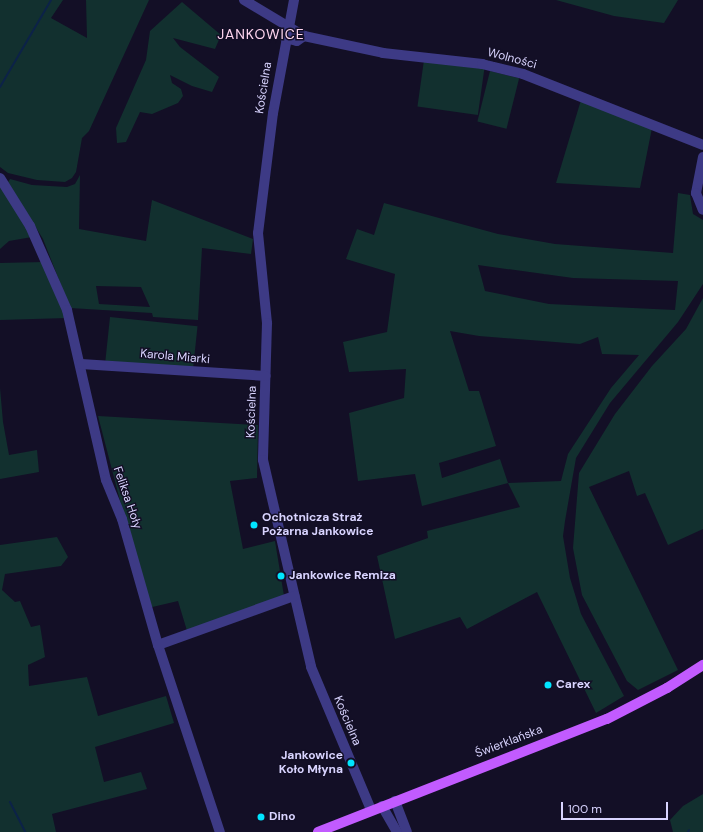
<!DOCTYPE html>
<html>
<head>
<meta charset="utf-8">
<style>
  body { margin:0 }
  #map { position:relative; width:703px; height:832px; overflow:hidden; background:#130f26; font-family:"DM Sans",sans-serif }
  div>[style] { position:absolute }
  .green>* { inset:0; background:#12302f; transform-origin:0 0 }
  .stream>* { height:2px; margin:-1px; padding:0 1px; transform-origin:1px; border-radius:1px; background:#0c2248 }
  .minor>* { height:10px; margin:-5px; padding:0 5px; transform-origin:5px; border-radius:5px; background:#3d3a85 }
  .major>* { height:10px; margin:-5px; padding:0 5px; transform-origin:5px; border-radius:5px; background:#c25bff }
  .dots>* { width:11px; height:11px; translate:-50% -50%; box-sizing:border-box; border:2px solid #130f26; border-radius:50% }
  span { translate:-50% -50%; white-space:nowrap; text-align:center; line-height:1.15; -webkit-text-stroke:3px #130f26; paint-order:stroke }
  .street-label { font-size:12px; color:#d9d4ff }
  .poi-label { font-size:12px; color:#d9d4ff; font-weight:700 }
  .left { translate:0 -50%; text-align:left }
  .right { translate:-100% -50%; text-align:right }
  .quarter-label { font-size:14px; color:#ffd6f0; letter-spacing:1px }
  .scale { position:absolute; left:561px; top:802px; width:107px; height:18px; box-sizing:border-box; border:2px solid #d9d4ff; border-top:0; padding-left:5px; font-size:12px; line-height:14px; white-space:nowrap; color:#d9d4ff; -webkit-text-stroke:3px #130f26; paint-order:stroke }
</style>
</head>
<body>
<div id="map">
  <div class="green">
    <i style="clip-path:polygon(0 0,63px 0,51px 18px,87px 38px,86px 0,149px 0,89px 131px,82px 138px,76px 172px,72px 178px,65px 182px,37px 180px,8px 173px,0 167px)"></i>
    <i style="clip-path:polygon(556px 0,678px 0,664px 23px,614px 16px)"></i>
    <i style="clip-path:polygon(182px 2px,221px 35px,215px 49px,173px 38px,180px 47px,219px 77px,212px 92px,192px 86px,170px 75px,172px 83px,181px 89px,183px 96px,178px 103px,152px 114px,140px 112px,126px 142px,117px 143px,116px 128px,146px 60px,150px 31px)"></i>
    <i style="left:424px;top:60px;width:61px;height:47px;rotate:8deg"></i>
    <i style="left:490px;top:71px;width:30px;height:52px;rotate:14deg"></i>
    <i style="clip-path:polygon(581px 100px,652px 128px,640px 188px,556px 183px)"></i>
    <i style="clip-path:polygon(evenodd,80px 175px,79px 229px,146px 241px,152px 200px,253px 239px,251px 254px,202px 248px,198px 320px,153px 317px,152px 313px,70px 308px,43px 239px,8px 182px,10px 179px,32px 185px,67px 187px,75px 184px,80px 175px,96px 286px,141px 287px,150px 307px,99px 304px,96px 286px)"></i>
    <i style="clip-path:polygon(0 180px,32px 237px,9px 241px,0 249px)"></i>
    <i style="clip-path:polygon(evenodd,678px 193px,690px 195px,693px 214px,703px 220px,703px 284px,678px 322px,610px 403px,576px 458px,565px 521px,563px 536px,570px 578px,581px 614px,624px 696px,596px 713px,537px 592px,467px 629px,460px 617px,395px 639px,377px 556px,428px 538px,427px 531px,520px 507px,508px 483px,422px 506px,415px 474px,358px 481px,349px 413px,404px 398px,406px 369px,349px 372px,343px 342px,387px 332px,395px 274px,346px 259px,357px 229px,374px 235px,384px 203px,498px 234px,555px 244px,673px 253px,678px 193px,478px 265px,573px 278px,678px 281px,675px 310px,549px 304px,485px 291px,478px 265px,678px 193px,450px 331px,479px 336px,580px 344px,598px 337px,602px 354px,639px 355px,611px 388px,568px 454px,561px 481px,508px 483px,500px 459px,442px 478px,439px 463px,496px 446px,479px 391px,469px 391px,450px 331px)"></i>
    <i style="clip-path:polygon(44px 262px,67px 318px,0 320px,0 263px)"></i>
    <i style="clip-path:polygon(703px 298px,703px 529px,668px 545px,645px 493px,637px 496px,629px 471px,589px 487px,678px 670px,638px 690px,627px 681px,582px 595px,573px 548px,579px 473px,615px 414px,652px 366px,686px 329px)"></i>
    <i style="left:110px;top:317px;width:88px;height:44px;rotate:6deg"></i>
    <i style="clip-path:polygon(0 388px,3px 422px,9px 455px,37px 450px,39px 472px,0 479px)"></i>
    <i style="clip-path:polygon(98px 416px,258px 425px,257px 478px,230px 481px,243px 549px,275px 541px,284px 596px,188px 634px,178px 601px,148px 608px)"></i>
    <i style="clip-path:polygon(57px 537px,68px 557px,61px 566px,5px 574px,2px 590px,15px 602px,20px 601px,31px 627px,40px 625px,45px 657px,28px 665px,29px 686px,87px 677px,98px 716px,166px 696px,174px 723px,95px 747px,104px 782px,141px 772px,147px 789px,52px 814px,56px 832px,0 832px,0 545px)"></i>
    <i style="clip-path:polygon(703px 794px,703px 832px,673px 832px,670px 820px,683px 806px)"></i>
  </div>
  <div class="stream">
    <i style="left:0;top:87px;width:101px;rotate:-59.6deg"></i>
    <i style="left:10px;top:802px;width:34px;rotate:63deg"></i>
    <i style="left:688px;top:832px;width:2px;rotate:-63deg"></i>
  </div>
  <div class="minor">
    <i style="left:244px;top:0;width:70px;rotate:31deg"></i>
    <i style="left:304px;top:36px;width:81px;rotate:12.1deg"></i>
    <i style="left:383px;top:53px;width:100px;rotate:6.3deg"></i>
    <i style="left:482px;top:64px;width:42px;rotate:13.7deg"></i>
    <i style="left:523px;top:74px;width:193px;rotate:21.5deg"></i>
    <i style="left:294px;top:0;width:115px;rotate:100.5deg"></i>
    <i style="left:273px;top:113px;width:121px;rotate:97.1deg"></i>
    <i style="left:258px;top:233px;width:90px;rotate:84.3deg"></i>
    <i style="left:267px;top:323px;width:137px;rotate:91.7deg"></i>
    <i style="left:263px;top:460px;width:212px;rotate:76.9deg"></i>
    <i style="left:311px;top:667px;width:155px;rotate:67.2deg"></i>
    <i style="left:285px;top:38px;width:12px;rotate:14deg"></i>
    <i style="left:297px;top:41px;width:9px;rotate:-36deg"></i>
    <i style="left:703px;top:157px;width:37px;rotate:101deg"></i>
    <i style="left:696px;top:193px;width:18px;rotate:68deg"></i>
    <i style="left:0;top:178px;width:57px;rotate:58deg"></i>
    <i style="left:30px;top:226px;width:92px;rotate:66.2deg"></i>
    <i style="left:67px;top:310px;width:174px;rotate:77.1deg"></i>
    <i style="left:106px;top:480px;width:42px;rotate:67.7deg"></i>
    <i style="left:122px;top:519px;width:131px;rotate:74.1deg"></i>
    <i style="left:158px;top:645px;width:197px;rotate:71.7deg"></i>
    <i style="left:81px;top:364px;width:185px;rotate:3.7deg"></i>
    <i style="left:158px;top:645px;width:145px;rotate:-19.8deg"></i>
    <i style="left:395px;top:801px;width:33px;rotate:69deg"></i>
    <i style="left:382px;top:806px;width:30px;rotate:60deg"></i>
  </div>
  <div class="major">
    <i style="left:318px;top:832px;width:310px;rotate:-21.4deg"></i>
    <i style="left:607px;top:719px;width:68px;rotate:-27.3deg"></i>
    <i style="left:667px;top:688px;width:43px;rotate:-32.6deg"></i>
  </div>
  <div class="dots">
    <i style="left:254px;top:525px;background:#00e5ff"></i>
    <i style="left:281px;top:576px;background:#00e5ff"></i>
    <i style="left:548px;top:685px;background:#00e5ff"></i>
    <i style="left:351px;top:763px;background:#00e5ff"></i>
    <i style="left:261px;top:817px;background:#00e5ff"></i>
  </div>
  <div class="street-label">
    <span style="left:512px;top:59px;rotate:15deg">Wolności</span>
    <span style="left:264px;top:88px;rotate:-81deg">Kościelna</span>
    <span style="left:175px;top:357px;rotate:5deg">Karola Miarki</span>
    <span style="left:252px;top:412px;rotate:-88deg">Kościelna</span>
    <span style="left:127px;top:498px;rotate:71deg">Feliksa Hoły</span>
    <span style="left:347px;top:721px;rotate:67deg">Kościelna</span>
    <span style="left:509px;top:742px;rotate:-21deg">Świerklańska</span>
  </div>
  <div class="poi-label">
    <span class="left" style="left:262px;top:525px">Ochotnicza Straż<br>Pożarna Jankowice</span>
    <span class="left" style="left:289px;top:576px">Jankowice Remiza</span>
    <span class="left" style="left:556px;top:685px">Carex</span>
    <span class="right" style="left:343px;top:763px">Jankowice<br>Koło Młyna</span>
    <span class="left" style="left:269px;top:817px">Dino</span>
  </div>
  <div class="quarter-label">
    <span style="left:261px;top:34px">JANKOWICE</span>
  </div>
  <div class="scale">100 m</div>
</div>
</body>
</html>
